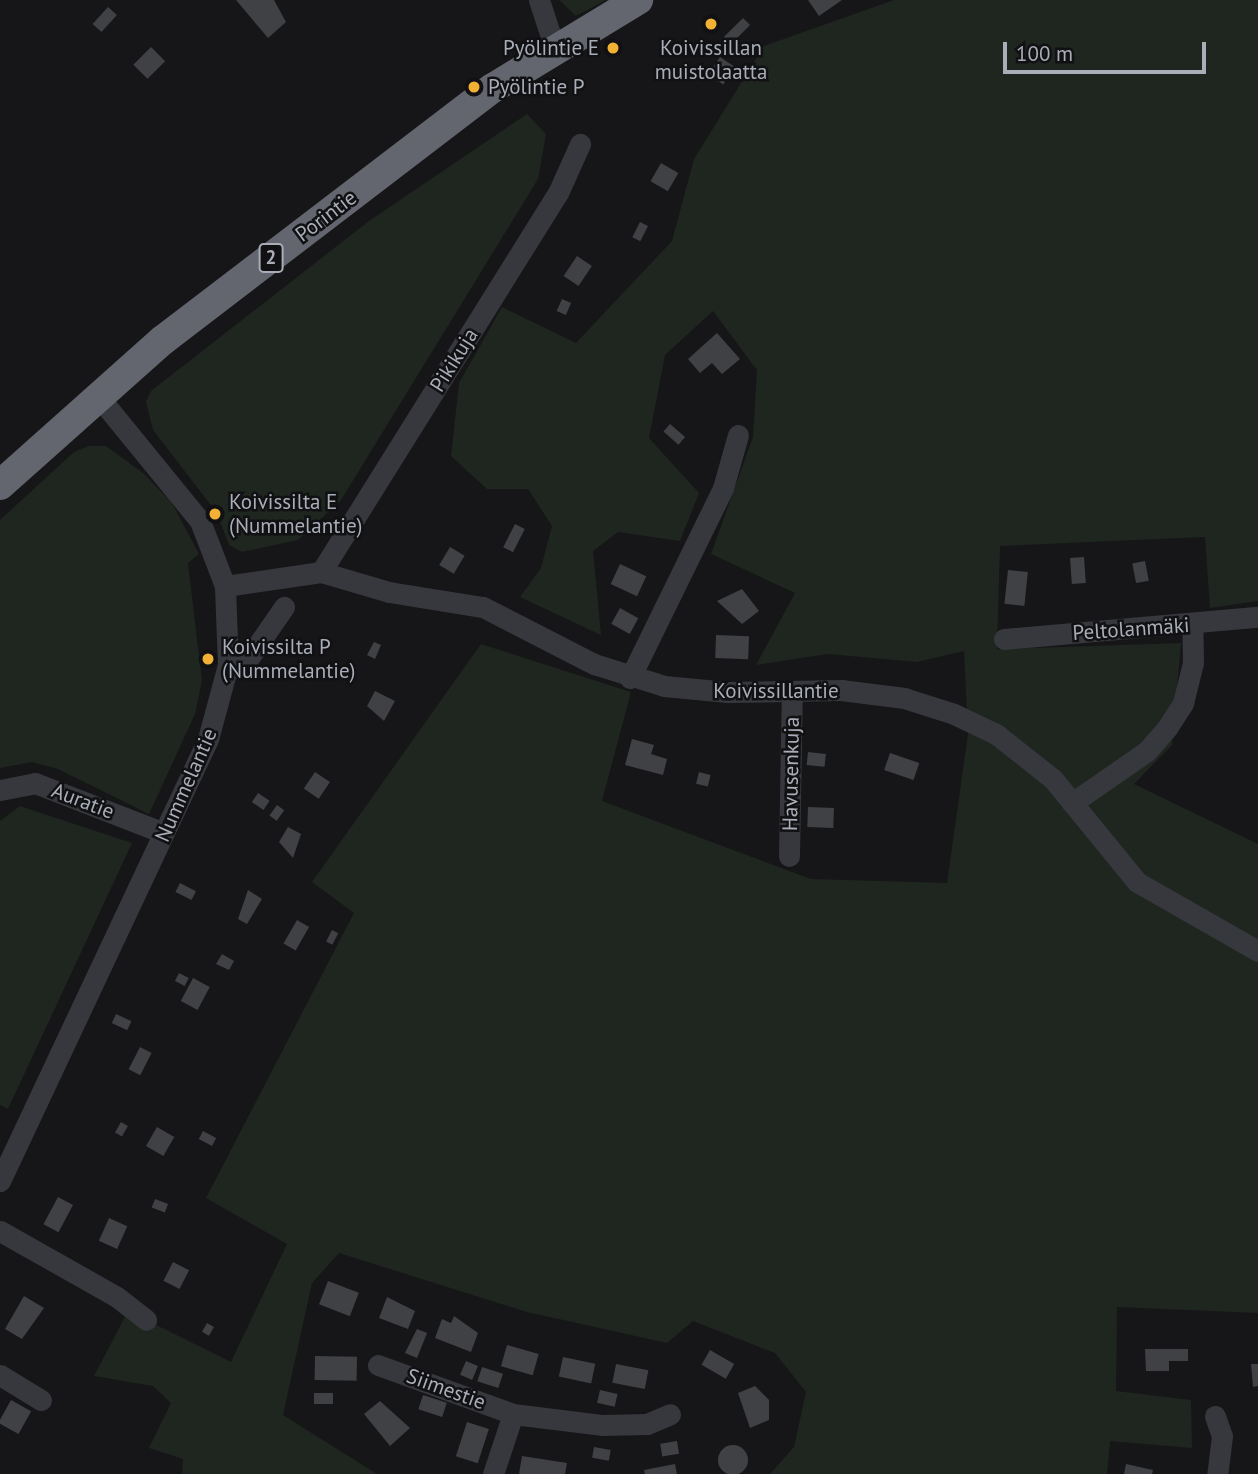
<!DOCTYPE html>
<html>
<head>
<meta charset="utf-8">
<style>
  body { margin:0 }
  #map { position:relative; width:1258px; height:1474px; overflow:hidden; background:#161618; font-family:"PT Sans",sans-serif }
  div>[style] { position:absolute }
  .green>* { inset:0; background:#1e261f }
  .building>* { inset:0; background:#404145; transform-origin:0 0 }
  .round { border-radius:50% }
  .minor>* { height:21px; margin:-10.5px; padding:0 10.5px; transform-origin:10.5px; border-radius:10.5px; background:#37383d }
  .highway>* { height:30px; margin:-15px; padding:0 15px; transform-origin:15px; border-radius:15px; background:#63666e }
  .dots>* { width:19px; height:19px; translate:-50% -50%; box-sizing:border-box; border:4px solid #111113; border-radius:50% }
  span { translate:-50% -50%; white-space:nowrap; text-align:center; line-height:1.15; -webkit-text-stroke:5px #111113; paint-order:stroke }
  .shield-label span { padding:2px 5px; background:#111113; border:2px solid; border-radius:5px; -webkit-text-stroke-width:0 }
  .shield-label { font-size:19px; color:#a8adb8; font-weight:700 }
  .poi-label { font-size:21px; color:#a8adb8 }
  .right { translate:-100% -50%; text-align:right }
  .left { translate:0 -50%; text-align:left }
  .street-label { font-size:21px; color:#a8adb8 }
  .scale { position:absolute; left:1003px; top:42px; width:203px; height:32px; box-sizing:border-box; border:4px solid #a8adb8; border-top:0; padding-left:9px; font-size:21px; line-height:24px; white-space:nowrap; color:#a8adb8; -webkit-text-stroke:5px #111113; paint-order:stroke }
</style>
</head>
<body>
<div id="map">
  <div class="green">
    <i style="clip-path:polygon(559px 0,606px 0,576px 16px)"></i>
    <i style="clip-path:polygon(894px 0,1258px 0,1258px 601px,1210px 608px,1205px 537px,1000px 546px,997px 649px,1181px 643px,1172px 745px,1134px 784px,1258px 844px,1258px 1313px,1117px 1307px,1116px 1391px,1191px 1400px,1192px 1448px,1110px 1441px,1107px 1474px,770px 1474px,794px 1447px,806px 1392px,775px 1353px,693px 1321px,667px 1343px,527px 1312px,339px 1253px,312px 1283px,283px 1415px,377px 1474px,182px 1474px,183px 1459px,149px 1448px,171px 1403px,153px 1386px,94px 1376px,128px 1311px,231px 1362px,287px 1244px,206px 1198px,354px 913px,312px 882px,481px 644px,631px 692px,602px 801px,811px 879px,947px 883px,968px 734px,964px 651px,917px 662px,828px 654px,756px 665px,795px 593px,711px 554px,753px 437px,757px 370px,713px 311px,665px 355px,649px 438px,699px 493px,680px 541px,618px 532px,593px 551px,601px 635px,520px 597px,541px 568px,552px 526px,528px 489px,487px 489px,451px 456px,459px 383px,502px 307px,576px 343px,672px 241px,694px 159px,764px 46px)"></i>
    <i style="clip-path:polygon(527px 114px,546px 134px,538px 179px,341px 500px,298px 540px,242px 552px,229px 545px,217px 513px,153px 430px,146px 402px,151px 391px,369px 221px)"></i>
    <i style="clip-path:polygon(89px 446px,106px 446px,143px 473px,172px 503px,199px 554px,188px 563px,202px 681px,195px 714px,149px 814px,58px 769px,32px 762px,0 768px,0 520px,74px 452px)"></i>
    <i style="clip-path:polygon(20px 806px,132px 843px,8px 1109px,0 1105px,0 821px)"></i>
  </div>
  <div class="building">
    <i style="clip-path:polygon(236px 0,274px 0,286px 22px,268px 38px)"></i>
    <i style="clip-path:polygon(808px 0,842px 0,819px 16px)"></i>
    <i style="left:108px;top:7px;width:12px;height:23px;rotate:42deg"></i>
    <i style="left:743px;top:18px;width:10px;height:27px;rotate:45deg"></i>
    <i style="left:151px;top:47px;width:20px;height:25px;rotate:45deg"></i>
    <i style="left:720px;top:57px;width:18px;height:21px;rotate:34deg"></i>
    <i style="left:661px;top:163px;width:20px;height:21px;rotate:30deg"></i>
    <i style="left:640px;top:222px;width:9px;height:17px;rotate:27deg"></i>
    <i style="left:577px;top:256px;width:18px;height:24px;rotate:34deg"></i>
    <i style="left:562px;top:299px;width:10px;height:13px;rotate:24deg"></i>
    <i style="clip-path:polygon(717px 333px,740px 359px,722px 374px,712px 363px,700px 373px,688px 359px)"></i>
    <i style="left:670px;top:424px;width:20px;height:10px;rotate:41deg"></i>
    <i style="left:515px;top:524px;width:11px;height:26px;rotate:27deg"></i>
    <i style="left:450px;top:547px;width:17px;height:21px;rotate:31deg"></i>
    <i style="left:1084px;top:557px;width:26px;height:14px;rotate:86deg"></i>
    <i style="left:1145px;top:561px;width:20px;height:13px;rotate:79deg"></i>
    <i style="left:620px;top:564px;width:29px;height:22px;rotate:25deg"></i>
    <i style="left:1008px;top:570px;width:20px;height:34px;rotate:6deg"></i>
    <i style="clip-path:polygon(742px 589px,759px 611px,742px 624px,717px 601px)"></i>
    <i style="left:620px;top:608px;width:21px;height:18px;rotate:29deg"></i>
    <i style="left:716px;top:635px;width:33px;height:23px;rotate:2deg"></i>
    <i style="clip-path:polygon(374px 642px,381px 645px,375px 659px,367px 655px)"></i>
    <i style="clip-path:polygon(375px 691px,395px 701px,384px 721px,367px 706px)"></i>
    <i style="clip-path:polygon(632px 739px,654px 745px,651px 754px,667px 759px,663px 775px,625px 765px)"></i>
    <i style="left:808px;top:752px;width:18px;height:13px;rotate:6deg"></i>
    <i style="left:890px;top:753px;width:31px;height:18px;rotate:19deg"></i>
    <i style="left:315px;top:772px;width:18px;height:20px;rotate:34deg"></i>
    <i style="left:699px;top:772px;width:12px;height:12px;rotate:14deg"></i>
    <i style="left:258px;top:793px;width:14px;height:11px;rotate:34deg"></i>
    <i style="left:277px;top:805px;width:9px;height:13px;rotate:36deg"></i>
    <i style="left:808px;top:807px;width:26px;height:20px;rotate:2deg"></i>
    <i style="clip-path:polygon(288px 827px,301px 834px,293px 858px,279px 842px)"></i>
    <i style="left:180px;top:883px;width:18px;height:10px;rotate:27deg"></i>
    <i style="clip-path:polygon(248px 890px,262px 899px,247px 924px,238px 919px)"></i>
    <i style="left:297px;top:920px;width:14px;height:27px;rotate:30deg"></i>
    <i style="left:332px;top:930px;width:7px;height:13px;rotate:27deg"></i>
    <i style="clip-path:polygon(222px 954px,234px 961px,229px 970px,216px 964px)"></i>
    <i style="left:179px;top:973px;width:11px;height:9px;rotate:27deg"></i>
    <i style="left:193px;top:978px;width:19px;height:26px;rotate:28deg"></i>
    <i style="left:116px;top:1014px;width:17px;height:10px;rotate:25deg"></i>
    <i style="left:140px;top:1047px;width:13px;height:25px;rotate:27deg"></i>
    <i style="left:121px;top:1122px;width:8px;height:12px;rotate:30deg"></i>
    <i style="left:157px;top:1127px;width:20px;height:22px;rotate:30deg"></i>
    <i style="left:203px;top:1131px;width:15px;height:9px;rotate:28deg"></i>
    <i style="left:58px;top:1197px;width:17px;height:31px;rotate:28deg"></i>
    <i style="left:155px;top:1199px;width:14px;height:9px;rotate:21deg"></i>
    <i style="left:109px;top:1218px;width:20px;height:25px;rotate:24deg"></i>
    <i style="left:173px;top:1262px;width:18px;height:21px;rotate:27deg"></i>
    <i style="left:328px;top:1281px;width:33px;height:25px;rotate:21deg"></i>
    <i style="clip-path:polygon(24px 1296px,44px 1308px,22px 1339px,5px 1329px)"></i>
    <i style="clip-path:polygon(387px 1297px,415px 1311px,408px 1329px,379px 1318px)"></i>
    <i style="clip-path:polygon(454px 1316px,478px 1333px,471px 1352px,435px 1338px,442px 1319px,451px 1323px)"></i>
    <i style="left:207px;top:1323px;width:8px;height:10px;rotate:30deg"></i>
    <i style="clip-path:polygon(417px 1329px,427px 1333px,417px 1358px,405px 1353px)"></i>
    <i style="left:507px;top:1345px;width:33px;height:22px;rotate:16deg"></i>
    <i style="clip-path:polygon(1145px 1349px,1188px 1349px,1188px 1361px,1169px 1361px,1169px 1371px,1146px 1371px)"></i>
    <i style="left:710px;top:1350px;width:28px;height:17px;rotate:30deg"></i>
    <i style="left:315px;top:1356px;width:42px;height:24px;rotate:1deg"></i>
    <i style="left:563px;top:1357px;width:33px;height:20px;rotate:12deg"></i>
    <i style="left:466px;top:1361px;width:13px;height:15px;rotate:23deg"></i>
    <i style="left:616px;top:1364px;width:33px;height:19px;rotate:11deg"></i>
    <i style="clip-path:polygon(1251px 1364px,1258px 1364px,1258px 1386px,1253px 1387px)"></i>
    <i style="left:482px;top:1367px;width:22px;height:15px;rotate:18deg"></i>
    <i style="clip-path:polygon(755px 1386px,769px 1400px,769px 1420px,750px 1428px,738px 1393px)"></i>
    <i style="left:600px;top:1390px;width:18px;height:13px;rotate:13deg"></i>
    <i style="left:314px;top:1393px;width:19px;height:11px"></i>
    <i style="left:423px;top:1395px;width:25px;height:15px;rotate:18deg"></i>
    <i style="left:11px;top:1400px;width:23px;height:26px;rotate:29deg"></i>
    <i style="clip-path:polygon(380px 1401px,410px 1428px,390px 1446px,364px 1414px)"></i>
    <i style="left:467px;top:1422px;width:23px;height:36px;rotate:18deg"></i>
    <i style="left:677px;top:1441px;width:13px;height:17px;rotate:81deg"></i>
    <i class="round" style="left:718px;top:1445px;width:30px;height:30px"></i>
    <i style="left:594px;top:1447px;width:17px;height:11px;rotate:10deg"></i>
    <i style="clip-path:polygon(522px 1456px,567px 1463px,565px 1474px,519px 1474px)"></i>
    <i style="clip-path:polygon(675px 1464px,677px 1474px,645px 1474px,644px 1470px)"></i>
    <i style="clip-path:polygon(1126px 1464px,1153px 1470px,1152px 1474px,1124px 1474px)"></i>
  </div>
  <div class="minor">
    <i style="left:539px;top:0;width:52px;rotate:71.9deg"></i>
    <i style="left:321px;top:572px;width:447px;rotate:-58deg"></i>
    <i style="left:558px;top:193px;width:54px;rotate:-65.8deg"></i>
    <i style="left:225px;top:586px;width:97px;rotate:-8.3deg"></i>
    <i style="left:321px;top:572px;width:71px;rotate:16.4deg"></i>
    <i style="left:389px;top:592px;width:95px;rotate:9.1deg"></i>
    <i style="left:483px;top:607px;width:125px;rotate:27.2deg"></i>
    <i style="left:594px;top:664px;width:73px;rotate:17.4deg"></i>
    <i style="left:664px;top:686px;width:64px;rotate:5.4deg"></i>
    <i style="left:728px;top:692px;width:113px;rotate:-1deg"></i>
    <i style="left:841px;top:690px;width:64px;rotate:7.2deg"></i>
    <i style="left:904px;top:698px;width:52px;rotate:17.7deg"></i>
    <i style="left:954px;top:714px;width:47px;rotate:25.5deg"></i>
    <i style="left:996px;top:734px;width:73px;rotate:38.3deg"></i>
    <i style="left:1053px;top:779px;width:133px;rotate:50.8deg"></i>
    <i style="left:1137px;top:882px;width:139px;rotate:29.7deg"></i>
    <i style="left:1004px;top:639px;width:255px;rotate:-5deg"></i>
    <i style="left:228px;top:665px;width:18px;rotate:-9deg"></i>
    <i style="left:246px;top:662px;width:67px;rotate:-55.4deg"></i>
    <i style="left:630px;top:678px;width:212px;rotate:-63.9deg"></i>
    <i style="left:723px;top:488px;width:55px;rotate:-74.2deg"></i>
    <i style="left:0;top:790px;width:36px;rotate:-11deg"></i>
    <i style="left:35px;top:783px;width:138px;rotate:21.2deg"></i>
    <i style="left:1072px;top:803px;width:91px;rotate:-34.7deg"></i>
    <i style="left:1147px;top:751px;width:30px;rotate:-49deg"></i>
    <i style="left:1167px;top:728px;width:30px;rotate:-57deg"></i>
    <i style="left:1183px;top:703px;width:41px;rotate:-76deg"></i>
    <i style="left:1193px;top:663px;width:39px;rotate:-91deg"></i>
    <i style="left:789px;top:856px;width:165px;rotate:-89deg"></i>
    <i style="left:0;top:1181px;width:488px;rotate:-64.8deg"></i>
    <i style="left:208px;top:739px;width:77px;rotate:-74.9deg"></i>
    <i style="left:228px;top:665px;width:79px;rotate:-92.2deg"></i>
    <i style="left:225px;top:586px;width:70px;rotate:-111deg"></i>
    <i style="left:200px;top:521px;width:160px;rotate:-129.2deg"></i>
    <i style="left:0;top:1231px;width:134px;rotate:29.4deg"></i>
    <i style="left:117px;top:1297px;width:37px;rotate:38deg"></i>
    <i style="left:378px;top:1365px;width:144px;rotate:19.9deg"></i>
    <i style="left:513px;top:1414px;width:91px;rotate:7deg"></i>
    <i style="left:603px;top:1425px;width:44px;rotate:-1.3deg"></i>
    <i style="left:647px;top:1424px;width:25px;rotate:-23deg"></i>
    <i style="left:0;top:1375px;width:48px;rotate:31.4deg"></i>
    <i style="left:1215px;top:1416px;width:21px;rotate:71deg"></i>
    <i style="left:1222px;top:1436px;width:38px;rotate:97deg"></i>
    <i style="left:493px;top:1474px;width:63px;rotate:-71.6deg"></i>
  </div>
  <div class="highway">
    <i style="left:0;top:485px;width:218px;rotate:-41.7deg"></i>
    <i style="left:163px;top:340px;width:415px;rotate:-37.4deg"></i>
    <i style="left:493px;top:88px;width:170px;rotate:-31.3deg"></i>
  </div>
  <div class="dots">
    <i style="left:711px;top:24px;background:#f2b134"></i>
    <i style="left:613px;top:48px;background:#f2b134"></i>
    <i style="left:474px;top:87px;background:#f2b134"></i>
    <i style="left:215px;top:514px;background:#f2b134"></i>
    <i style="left:208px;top:659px;background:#f2b134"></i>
  </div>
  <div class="shield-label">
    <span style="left:271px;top:258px">2</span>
  </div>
  <div class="poi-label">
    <span class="right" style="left:599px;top:48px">Pyölintie E</span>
    <span style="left:711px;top:60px">Koivissillan<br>muistolaatta</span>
    <span class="left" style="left:488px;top:87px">Pyölintie P</span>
    <span class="left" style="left:229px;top:514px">Koivissilta E<br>(Nummelantie)</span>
    <span class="left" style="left:222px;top:659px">Koivissilta P<br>(Nummelantie)</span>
  </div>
  <div class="street-label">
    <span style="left:326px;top:216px;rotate:-37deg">Porintie</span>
    <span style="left:454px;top:360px;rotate:-58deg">Pikikuja</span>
    <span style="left:1131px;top:629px;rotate:-4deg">Peltolanmäki</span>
    <span style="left:776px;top:691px">Koivissillantie</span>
    <span style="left:791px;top:774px;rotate:-89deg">Havusenkuja</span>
    <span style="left:186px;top:785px;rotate:-66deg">Nummelantie</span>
    <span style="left:83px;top:801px;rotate:21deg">Auratie</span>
    <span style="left:446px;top:1389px;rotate:20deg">Siimestie</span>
  </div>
  <div class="scale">100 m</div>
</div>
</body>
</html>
